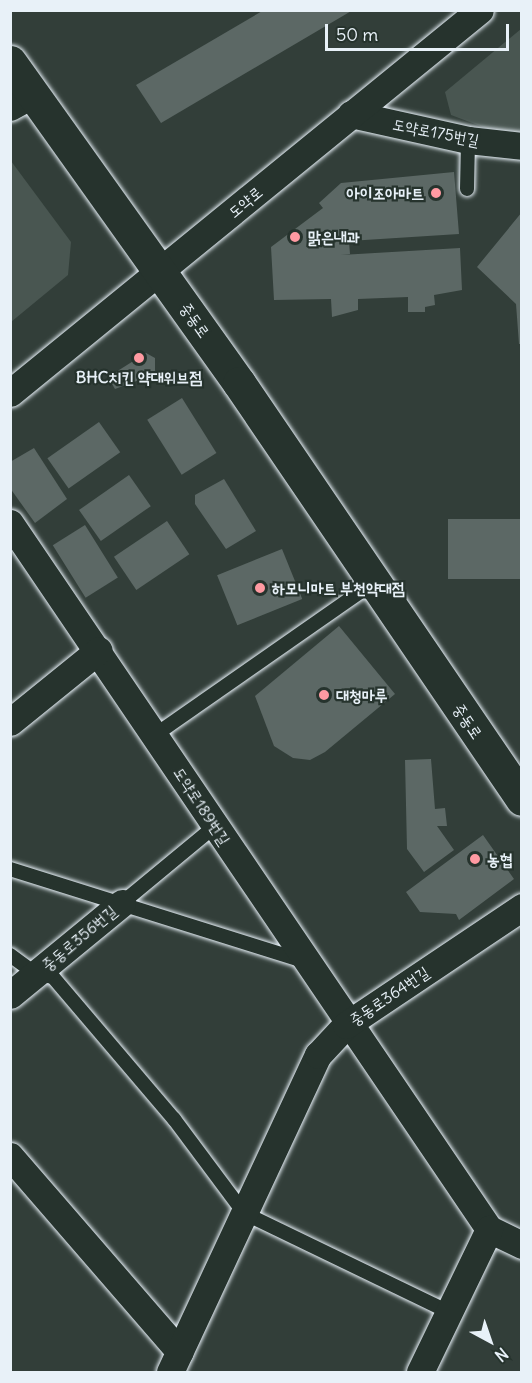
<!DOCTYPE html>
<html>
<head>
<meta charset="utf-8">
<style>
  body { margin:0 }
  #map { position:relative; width:532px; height:1383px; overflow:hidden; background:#323e39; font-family:Delius,"Poor Story",sans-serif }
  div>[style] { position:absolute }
  .green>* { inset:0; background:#495651 }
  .building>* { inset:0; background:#5c6865; transform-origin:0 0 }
  .roads { filter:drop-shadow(0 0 2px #e8f1f8) drop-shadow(0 0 2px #e8f1f8) }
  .lane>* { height:14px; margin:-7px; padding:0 7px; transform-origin:7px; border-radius:7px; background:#26332d }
  .street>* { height:27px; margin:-13.5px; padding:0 13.5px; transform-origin:13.5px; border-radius:13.5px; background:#26332d }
  .secondary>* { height:33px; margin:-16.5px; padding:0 16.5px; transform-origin:16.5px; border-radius:16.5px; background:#26332d }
  .dots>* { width:16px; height:16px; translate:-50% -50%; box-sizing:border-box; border:3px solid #26332d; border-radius:50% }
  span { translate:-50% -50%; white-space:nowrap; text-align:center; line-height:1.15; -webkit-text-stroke:4.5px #26332d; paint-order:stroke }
  .street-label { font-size:16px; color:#e8f1f8 }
  .poi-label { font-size:16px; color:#e8f1f8; font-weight:700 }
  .right { translate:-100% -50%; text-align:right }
  .left { translate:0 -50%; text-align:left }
  .frame { position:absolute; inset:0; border:12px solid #e8f1f8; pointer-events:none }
  .north { position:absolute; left:460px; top:1311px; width:60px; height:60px; -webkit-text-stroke:4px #26332d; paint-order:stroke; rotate:140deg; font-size:16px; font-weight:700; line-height:24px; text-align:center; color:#e8f1f8 }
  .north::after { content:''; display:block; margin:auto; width:21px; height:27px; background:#e8f1f8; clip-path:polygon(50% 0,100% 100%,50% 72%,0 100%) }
  .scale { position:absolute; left:325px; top:24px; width:184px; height:27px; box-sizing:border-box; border:3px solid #e8f1f8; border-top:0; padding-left:8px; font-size:18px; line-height:21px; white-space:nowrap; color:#e8f1f8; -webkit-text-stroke:4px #26332d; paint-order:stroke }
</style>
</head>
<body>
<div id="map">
  <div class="green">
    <i style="clip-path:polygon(521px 29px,521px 141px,451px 115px,445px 92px)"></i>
    <i style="clip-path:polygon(11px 161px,71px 242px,68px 275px,11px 322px)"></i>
  </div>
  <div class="building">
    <i style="clip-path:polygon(264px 10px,353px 10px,161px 123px,136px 85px)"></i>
    <i style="clip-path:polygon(454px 172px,459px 234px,349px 241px,350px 254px,341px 255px,460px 248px,462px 290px,434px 295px,435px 305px,425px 307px,425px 312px,408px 312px,408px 297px,358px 299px,358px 310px,332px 317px,331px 299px,274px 300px,271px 247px,323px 208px,319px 203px,341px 183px)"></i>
    <i style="clip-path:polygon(522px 212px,522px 344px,519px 344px,516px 304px,477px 267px)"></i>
    <i style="clip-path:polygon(146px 353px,155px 358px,155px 374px,115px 389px,108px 377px)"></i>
    <i style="left:182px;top:398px;width:65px;height:41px;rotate:58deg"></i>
    <i style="left:99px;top:422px;width:37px;height:63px;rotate:55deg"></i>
    <i style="clip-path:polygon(34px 448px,67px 499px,35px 523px,10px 488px,10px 462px)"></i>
    <i style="left:129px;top:475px;width:38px;height:61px;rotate:55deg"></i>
    <i style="clip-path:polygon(224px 479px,256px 531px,226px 549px,195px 504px,195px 495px)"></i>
    <i style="left:522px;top:519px;width:60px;height:74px;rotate:90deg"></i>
    <i style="left:167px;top:521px;width:40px;height:64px;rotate:56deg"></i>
    <i style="left:85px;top:525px;width:62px;height:38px;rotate:58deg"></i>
    <i style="left:282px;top:549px;width:54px;height:70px;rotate:68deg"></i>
    <i style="clip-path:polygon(339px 626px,395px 694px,325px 752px,310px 760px,293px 758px,274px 746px,255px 696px)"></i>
    <i style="clip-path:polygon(431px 759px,435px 809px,445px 808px,447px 826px,437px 826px,454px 850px,424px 872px,407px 849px,405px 760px)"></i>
    <i style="clip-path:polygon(483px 835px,514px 879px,459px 920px,456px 914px,420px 912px,406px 892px)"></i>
  </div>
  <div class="roads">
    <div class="lane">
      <i style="left:467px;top:189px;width:49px;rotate:-88.8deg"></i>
      <i style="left:155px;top:735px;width:267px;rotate:-34.9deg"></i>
      <i style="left:10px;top:869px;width:307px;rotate:17.4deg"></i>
      <i style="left:122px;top:903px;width:121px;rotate:-39.6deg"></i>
      <i style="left:10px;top:955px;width:32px;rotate:36deg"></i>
      <i style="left:36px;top:974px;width:17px;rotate:10deg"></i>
      <i style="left:53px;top:977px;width:187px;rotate:49.6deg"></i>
      <i style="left:174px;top:1119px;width:117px;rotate:53.3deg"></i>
      <i style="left:244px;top:1213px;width:228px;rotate:25.8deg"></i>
    </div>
    <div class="street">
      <i style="left:10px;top:107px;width:26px;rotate:-29deg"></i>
      <i style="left:351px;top:114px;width:120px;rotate:12.5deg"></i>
      <i style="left:468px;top:140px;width:54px;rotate:6.3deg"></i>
      <i style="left:10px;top:393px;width:606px;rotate:-39.18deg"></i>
      <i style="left:10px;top:523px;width:853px;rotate:55.84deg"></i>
      <i style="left:489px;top:1229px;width:37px;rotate:26deg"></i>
      <i style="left:10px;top:722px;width:114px;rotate:-39deg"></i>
      <i style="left:10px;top:995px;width:145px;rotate:-39.4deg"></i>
      <i style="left:10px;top:1156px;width:259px;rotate:49.1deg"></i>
      <i style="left:170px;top:1372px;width:350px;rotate:-65deg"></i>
      <i style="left:318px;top:1055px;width:41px;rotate:-47deg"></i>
      <i style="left:346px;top:1025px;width:212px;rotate:-33.8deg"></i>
      <i style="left:420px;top:1372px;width:159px;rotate:-64.2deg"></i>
    </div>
    <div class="secondary">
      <i style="left:10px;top:62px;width:394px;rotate:54.5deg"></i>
      <i style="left:239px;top:383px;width:503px;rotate:55.77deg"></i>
    </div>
  </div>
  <div class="dots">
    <i style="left:436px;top:193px;background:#ff9aa2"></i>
    <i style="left:295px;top:237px;background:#ff9aa2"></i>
    <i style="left:139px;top:358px;background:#ff9aa2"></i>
    <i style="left:260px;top:588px;background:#ff9aa2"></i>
    <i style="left:324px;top:695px;background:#ff9aa2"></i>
    <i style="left:475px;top:859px;background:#ff9aa2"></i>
  </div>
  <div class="street-label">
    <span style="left:436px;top:132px;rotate:11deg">도약로175번길</span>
    <span style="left:245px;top:202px;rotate:-40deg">도약로</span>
    <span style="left:195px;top:320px;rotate:55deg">중동로</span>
    <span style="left:468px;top:721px;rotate:56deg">중동로</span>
    <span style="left:202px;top:806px;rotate:57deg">도약로189번길</span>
    <span style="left:79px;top:938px;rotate:-40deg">중동로356번길</span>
    <span style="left:389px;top:996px;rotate:-34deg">중동로364번길</span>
  </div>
  <div class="poi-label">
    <span class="right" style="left:424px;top:193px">아이조아마트</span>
    <span class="left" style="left:308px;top:237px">맑은내과</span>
    <span style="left:139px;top:377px">BHC치킨 약대위브점</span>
    <span class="left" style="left:272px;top:588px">하모니마트 부천약대점</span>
    <span class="left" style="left:336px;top:695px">대청마루</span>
    <span class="left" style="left:487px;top:859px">농협</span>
  </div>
  <div class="frame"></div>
  <div class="north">N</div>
  <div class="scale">50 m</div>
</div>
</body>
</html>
